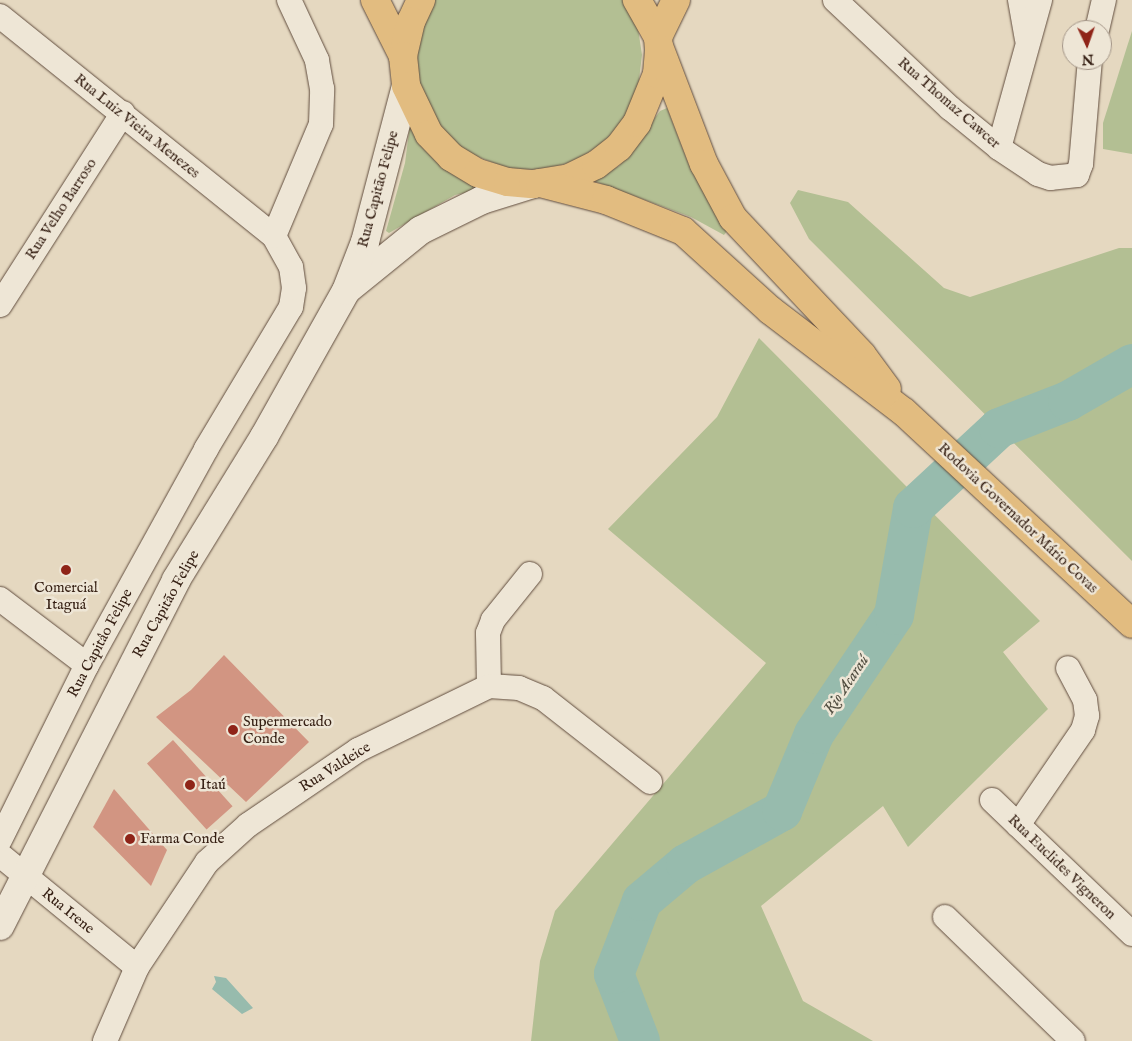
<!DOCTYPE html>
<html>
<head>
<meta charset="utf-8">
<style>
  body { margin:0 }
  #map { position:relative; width:1132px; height:1041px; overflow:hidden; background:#e5d8c0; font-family:"IM FELL English",serif }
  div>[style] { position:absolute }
  .green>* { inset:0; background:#b3bf93 }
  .water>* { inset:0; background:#97bbad }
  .river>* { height:40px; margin:-20px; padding:0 20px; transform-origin:20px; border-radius:20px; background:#97bbad }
  .building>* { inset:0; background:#d29582; transform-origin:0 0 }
  .roads { filter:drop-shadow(0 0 1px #614d3e) drop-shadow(0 0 1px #614d3e) }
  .minor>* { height:24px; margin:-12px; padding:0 12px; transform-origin:12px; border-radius:12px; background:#eee6d6 }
  .secondary>* { height:28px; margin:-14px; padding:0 14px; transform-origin:14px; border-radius:14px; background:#eee6d6 }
  .trunk>* { height:28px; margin:-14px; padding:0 14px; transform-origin:14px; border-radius:14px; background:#e2bc80 }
  .dots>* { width:14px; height:14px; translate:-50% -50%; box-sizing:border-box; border:2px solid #eee6d6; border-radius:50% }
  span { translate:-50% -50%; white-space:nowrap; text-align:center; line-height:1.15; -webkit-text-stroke:5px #eee6d6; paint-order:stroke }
  .street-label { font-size:15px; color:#351f13 }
  .poi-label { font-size:15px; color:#351f13 }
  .left { translate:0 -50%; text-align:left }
  .water-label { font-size:16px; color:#524e41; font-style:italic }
  .north { position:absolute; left:1062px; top:20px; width:50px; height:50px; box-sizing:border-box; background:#eee6d6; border:1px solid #a49688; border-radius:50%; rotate:177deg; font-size:14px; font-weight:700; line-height:20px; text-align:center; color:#351f13 }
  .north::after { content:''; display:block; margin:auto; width:18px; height:22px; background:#8f2418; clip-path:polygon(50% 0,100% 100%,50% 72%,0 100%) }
</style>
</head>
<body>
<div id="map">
  <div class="green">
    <i style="clip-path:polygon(432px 0,625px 0,637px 22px,642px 55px,638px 88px,625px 118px,603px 143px,575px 161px,543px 170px,509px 169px,461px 150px,442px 132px,418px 86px,415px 61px,425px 10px)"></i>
    <i style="clip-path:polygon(1132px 31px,1132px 154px,1103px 149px,1103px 123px)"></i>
    <i style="clip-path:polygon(667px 108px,689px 165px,727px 231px,724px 235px,691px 217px,591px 180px,619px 166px,660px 111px)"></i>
    <i style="clip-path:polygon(410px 124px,482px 189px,455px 195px,389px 233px,386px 231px,405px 163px)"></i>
    <i style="clip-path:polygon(798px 190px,848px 202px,944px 288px,970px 297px,1119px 248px,1132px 248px,1132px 561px,809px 239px,790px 203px)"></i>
    <i style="clip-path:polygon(759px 338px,1040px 621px,1003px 652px,1048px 709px,908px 847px,883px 806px,761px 906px,803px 1001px,873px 1041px,531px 1041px,540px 961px,555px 911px,766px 663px,608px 529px,717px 417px)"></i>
  </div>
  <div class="water">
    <i style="clip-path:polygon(214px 976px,226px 978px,253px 1008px,242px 1014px,212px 989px,216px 982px)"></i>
  </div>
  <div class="river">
    <i style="left:640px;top:1041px;width:72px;rotate:-111.2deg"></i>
    <i style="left:614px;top:974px;width:78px;rotate:-69deg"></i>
    <i style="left:642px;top:901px;width:57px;rotate:-40.1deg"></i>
    <i style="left:686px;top:864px;width:110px;rotate:-28.9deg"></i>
    <i style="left:782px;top:811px;width:83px;rotate:-67.4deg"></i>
    <i style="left:814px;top:734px;width:143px;rotate:-56.1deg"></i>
    <i style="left:894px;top:615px;width:109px;rotate:-79.9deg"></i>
    <i style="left:913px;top:508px;width:117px;rotate:-42.9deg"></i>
    <i style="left:999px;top:428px;width:74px;rotate:-21.4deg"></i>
    <i style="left:1068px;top:401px;width:74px;rotate:-30deg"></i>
  </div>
  <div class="building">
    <i style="clip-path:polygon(224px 655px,309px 742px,246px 802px,156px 717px,191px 690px)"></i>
    <i style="left:173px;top:740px;width:89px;height:35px;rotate:48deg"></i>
    <i style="clip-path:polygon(114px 789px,167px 850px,151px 886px,93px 827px)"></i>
  </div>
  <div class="roads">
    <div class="minor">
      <i style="left:835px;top:0;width:158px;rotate:43.2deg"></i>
      <i style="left:950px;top:108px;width:63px;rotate:39.2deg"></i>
      <i style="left:999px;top:148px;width:47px;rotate:33.7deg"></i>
      <i style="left:1038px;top:174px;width:13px;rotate:18deg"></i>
      <i style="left:1050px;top:178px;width:27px;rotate:-6deg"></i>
      <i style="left:1077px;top:175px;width:12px;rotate:-70deg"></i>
      <i style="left:1081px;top:164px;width:104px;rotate:-85.1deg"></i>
      <i style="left:1020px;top:0;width:39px;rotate:80deg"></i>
      <i style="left:0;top:16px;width:351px;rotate:38.8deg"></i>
      <i style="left:1097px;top:30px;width:31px;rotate:-77deg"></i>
      <i style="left:999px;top:148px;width:154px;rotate:-74.5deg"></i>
      <i style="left:0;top:305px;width:228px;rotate:-57.4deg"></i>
      <i style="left:0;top:599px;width:109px;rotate:37.2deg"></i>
      <i style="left:489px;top:686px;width:53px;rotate:-91.1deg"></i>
      <i style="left:488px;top:633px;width:14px;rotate:-69deg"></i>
      <i style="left:493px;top:620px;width:59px;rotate:-51.2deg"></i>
      <i style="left:992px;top:800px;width:194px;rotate:43.7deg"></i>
      <i style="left:1018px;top:825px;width:115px;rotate:-55.6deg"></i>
      <i style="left:1083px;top:730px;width:15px;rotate:-74deg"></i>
      <i style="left:1087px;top:716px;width:16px;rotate:-97deg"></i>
      <i style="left:1085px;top:700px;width:36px;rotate:-118deg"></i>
      <i style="left:0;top:840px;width:195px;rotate:-63.6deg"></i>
      <i style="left:87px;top:665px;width:247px;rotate:-61.1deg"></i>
      <i style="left:206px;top:449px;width:165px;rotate:-59.1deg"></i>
      <i style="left:291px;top:307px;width:19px;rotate:-81deg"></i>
      <i style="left:294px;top:288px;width:21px;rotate:-98deg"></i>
      <i style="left:291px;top:267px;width:35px;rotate:-119deg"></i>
      <i style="left:274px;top:236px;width:121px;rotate:-67.2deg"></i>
      <i style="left:321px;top:124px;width:35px;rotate:-88deg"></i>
      <i style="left:322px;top:89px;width:29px;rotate:-100deg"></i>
      <i style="left:317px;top:60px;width:66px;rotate:-115deg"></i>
      <i style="left:0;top:855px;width:177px;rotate:39.3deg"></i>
      <i style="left:945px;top:917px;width:178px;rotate:44.1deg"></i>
      <i style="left:105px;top:1041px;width:81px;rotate:-66.6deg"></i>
      <i style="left:137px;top:967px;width:126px;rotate:-56.3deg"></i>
      <i style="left:207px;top:862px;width:55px;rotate:-42.1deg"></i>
      <i style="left:248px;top:825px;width:133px;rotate:-34.3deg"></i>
      <i style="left:358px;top:750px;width:146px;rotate:-26deg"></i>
      <i style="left:489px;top:686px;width:30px;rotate:4deg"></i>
      <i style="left:519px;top:688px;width:26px;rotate:23deg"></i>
      <i style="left:543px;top:698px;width:136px;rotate:38.1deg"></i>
    </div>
    <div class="secondary">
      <i style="left:349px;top:288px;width:92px;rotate:-38.9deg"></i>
      <i style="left:421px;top:230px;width:68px;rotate:-26.2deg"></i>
      <i style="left:482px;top:200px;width:53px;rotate:-17.4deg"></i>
      <i style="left:0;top:926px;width:388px;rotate:-63deg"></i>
      <i style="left:176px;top:580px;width:168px;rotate:-58.4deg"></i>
      <i style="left:264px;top:437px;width:167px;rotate:-60.7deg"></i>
      <i style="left:346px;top:291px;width:53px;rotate:-68.8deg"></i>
      <i style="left:365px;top:242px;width:161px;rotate:-75.3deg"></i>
    </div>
    <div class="trunk">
      <i style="left:375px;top:0;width:63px;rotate:63.4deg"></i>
      <i style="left:421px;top:0;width:23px;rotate:115deg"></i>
      <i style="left:411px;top:21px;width:36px;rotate:103deg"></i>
      <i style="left:403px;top:56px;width:30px;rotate:84deg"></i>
      <i style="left:406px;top:86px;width:53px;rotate:64.4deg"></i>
      <i style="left:429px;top:134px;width:32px;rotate:46deg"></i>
      <i style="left:451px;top:157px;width:31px;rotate:31deg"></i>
      <i style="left:478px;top:173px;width:31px;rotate:17deg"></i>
      <i style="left:508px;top:182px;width:25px;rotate:5deg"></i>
      <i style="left:533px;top:184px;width:36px;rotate:-9deg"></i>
      <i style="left:569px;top:178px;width:30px;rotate:-26deg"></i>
      <i style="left:596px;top:165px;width:29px;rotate:-38deg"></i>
      <i style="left:619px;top:147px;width:30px;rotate:-53deg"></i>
      <i style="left:637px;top:123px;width:53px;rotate:-67.8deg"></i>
      <i style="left:657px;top:74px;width:25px;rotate:-85deg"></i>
      <i style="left:659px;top:49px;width:12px;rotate:-95deg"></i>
      <i style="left:658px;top:37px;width:43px;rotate:-119.6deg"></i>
      <i style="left:658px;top:37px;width:41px;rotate:-64.1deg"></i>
      <i style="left:660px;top:49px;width:123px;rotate:69.1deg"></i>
      <i style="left:704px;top:164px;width:61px;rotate:61.8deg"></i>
      <i style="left:733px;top:218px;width:188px;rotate:46.7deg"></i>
      <i style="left:862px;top:355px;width:42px;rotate:53.7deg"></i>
      <i style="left:540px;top:183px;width:68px;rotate:14.4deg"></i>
      <i style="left:606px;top:200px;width:83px;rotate:21.9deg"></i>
      <i style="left:683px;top:231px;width:118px;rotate:42.2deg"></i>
      <i style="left:770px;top:310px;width:168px;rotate:37.3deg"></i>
      <i style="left:904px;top:412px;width:311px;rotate:42.9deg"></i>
    </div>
  </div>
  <div class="dots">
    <i style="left:66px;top:570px;background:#8f2418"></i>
    <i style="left:233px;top:730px;background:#8f2418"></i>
    <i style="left:190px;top:785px;background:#8f2418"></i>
    <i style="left:130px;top:839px;background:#8f2418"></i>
  </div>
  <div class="street-label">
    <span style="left:949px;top:103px;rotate:41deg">Rua Thomaz Cawcer</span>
    <span style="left:137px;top:126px;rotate:39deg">Rua Luiz Vieira Menezes</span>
    <span style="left:378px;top:189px;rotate:-75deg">Rua Capitão Felipe</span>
    <span style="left:61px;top:209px;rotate:-57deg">Rua Velho Barroso</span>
    <span style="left:1018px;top:518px;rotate:43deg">Rodovia Governador Mário Covas</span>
    <span style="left:166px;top:604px;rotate:-61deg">Rua Capitão Felipe</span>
    <span style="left:100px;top:643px;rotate:-62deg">Rua Capitâo Felipe</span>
    <span style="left:335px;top:767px;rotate:-32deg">Rua Valdeice</span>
    <span style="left:1062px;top:867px;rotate:44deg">Rua Euclides Vigneron</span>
    <span style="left:68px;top:911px;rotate:39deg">Rua Irene</span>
  </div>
  <div class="poi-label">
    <span style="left:66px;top:596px">Comercial<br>Itaguá</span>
    <span class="left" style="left:243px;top:730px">Supermercado<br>Conde</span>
    <span class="left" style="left:200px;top:785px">Itaú</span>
    <span class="left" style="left:140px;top:839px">Farma Conde</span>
  </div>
  <div class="water-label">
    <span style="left:847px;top:685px;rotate:-56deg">Rio Acaraú</span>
  </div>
  <div class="north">N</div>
</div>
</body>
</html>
